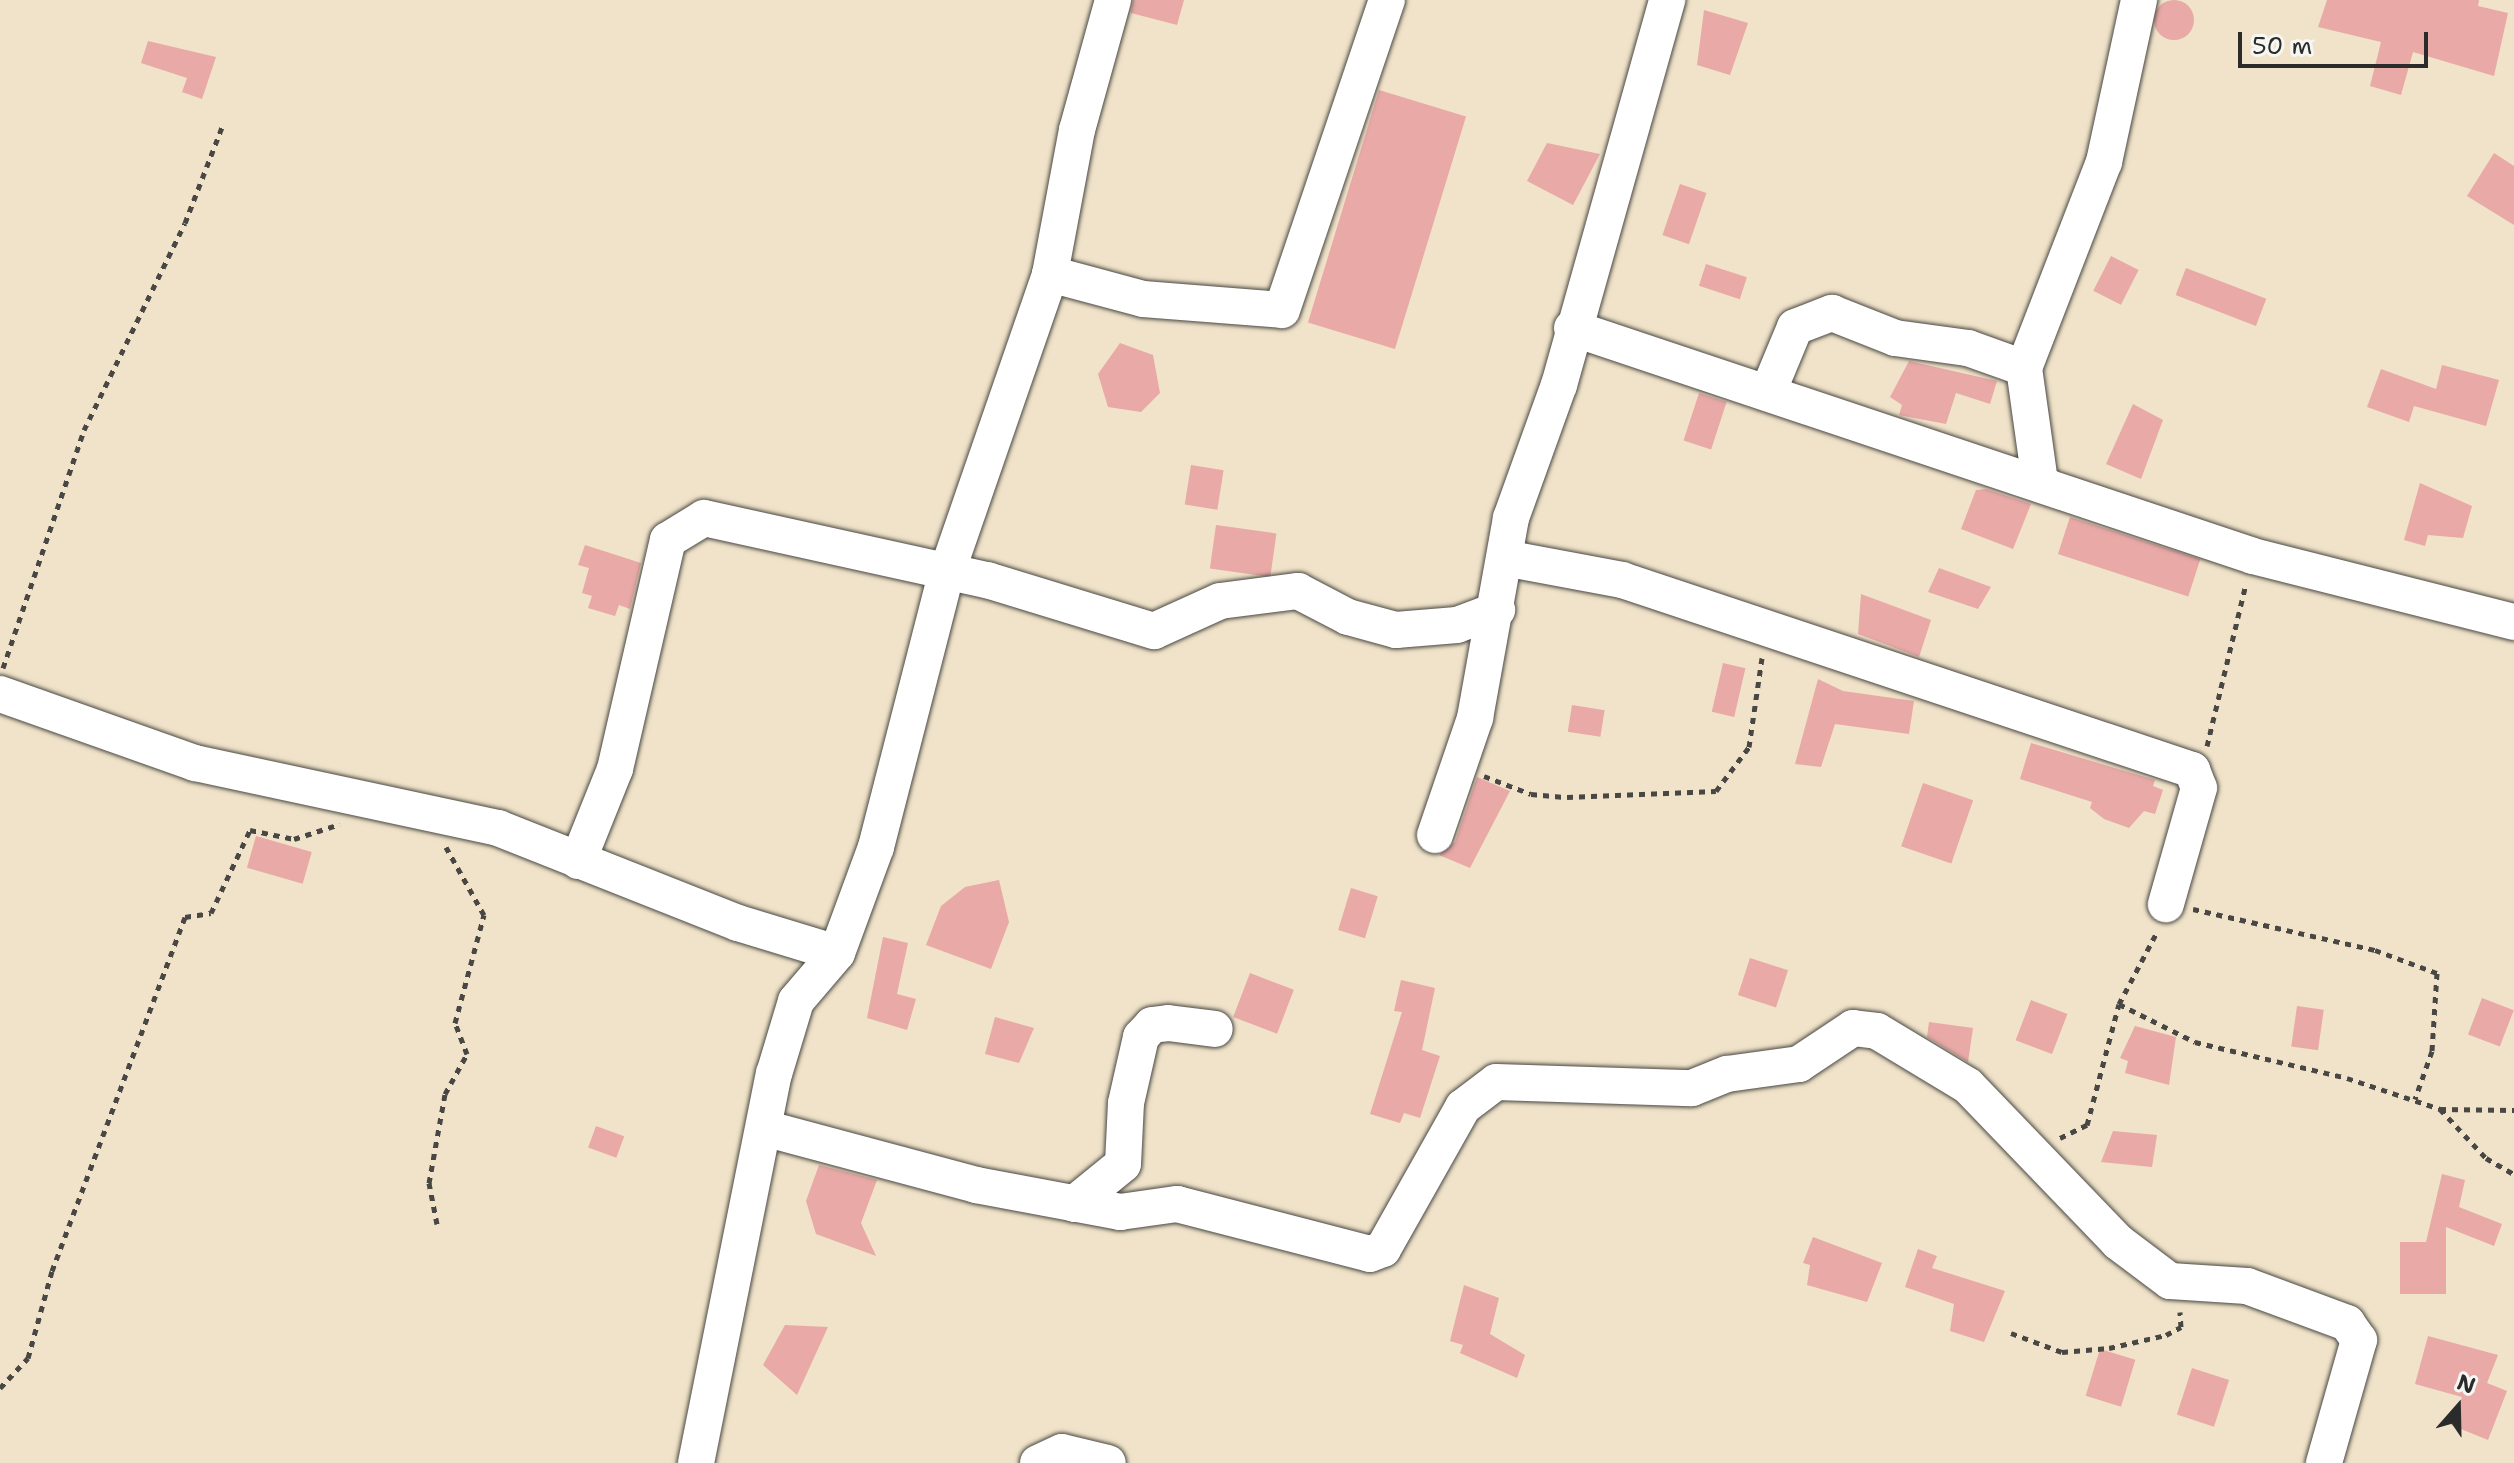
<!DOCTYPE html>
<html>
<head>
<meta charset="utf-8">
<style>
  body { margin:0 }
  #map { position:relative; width:2514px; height:1463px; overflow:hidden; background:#f0e3c9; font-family:"Shantell Sans",sans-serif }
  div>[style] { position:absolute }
  .building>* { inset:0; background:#e8a9a7; transform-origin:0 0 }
  .round { border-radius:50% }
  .path>* { height:5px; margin-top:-2.5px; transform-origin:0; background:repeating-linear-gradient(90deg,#494743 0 6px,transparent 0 12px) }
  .roads { filter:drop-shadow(0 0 2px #494743) drop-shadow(0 0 2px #494743) }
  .minor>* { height:36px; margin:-18px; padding:0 18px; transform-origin:18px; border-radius:18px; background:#fff }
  span { translate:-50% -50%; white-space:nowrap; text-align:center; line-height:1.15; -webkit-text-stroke:8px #f6f6f2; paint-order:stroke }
  .north { position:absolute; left:2418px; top:1367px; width:80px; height:80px; -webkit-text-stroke:6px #f6f6f2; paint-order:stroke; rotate:20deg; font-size:22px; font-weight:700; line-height:32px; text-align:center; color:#2b2b2b }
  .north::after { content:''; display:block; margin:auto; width:28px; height:36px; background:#2b2b2b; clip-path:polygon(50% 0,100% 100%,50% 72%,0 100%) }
  .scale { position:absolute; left:2238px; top:32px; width:190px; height:36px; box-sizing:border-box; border:4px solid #2b2b2b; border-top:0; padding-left:10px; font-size:24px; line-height:28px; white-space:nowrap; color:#2b2b2b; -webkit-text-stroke:6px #f6f6f2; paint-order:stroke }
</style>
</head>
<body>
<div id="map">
  <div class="building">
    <i style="clip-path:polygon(1133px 0,1184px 0,1177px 25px,1131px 13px)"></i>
    <i style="clip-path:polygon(2327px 0,2479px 0,2478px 6px,2508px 13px,2494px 76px,2413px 52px,2401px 95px,2370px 86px,2381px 42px,2318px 27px)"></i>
    <i class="round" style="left:2154px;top:0;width:40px;height:40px"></i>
    <i style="clip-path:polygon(1704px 10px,1748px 23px,1730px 75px,1697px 65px)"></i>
    <i style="clip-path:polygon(148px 41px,216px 57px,202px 99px,182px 92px,187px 78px,141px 63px)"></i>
    <i style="left:1379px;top:90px;width:91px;height:243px;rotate:17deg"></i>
    <i style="clip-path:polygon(1547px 143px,1600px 154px,1573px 205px,1527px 181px)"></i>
    <i style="clip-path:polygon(2494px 153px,2514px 166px,2514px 225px,2467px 196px)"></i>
    <i style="left:1680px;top:184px;width:28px;height:54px;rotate:19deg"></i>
    <i style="left:2111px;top:256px;width:31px;height:39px;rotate:27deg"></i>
    <i style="left:1706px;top:264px;width:43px;height:23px;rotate:18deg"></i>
    <i style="left:2186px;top:268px;width:86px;height:29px;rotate:21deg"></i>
    <i style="clip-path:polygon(1120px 343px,1153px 355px,1160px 393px,1141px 412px,1108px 407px,1098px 374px)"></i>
    <i style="clip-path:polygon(1909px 361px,1997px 381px,1990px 404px,1956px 393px,1946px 424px,1899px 415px,1902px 405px,1890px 397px)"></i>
    <i style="clip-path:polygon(2442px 365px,2499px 380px,2486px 426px,2414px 406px,2409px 422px,2367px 407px,2381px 369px,2436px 389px)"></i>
    <i style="left:1699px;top:393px;width:29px;height:50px;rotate:18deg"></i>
    <i style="clip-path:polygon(2133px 404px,2163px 420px,2141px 479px,2106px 464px)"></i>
    <i style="left:1191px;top:465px;width:33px;height:40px;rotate:9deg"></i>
    <i style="clip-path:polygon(2420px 483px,2472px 506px,2463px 538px,2428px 535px,2425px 546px,2404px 540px)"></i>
    <i style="clip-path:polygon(1986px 489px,2031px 504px,2013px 549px,1961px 529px,1976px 490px)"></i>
    <i style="left:2070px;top:517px;width:137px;height:39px;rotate:18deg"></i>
    <i style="left:1216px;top:525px;width:61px;height:44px;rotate:8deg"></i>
    <i style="clip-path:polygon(585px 545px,641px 563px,630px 609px,619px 605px,615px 616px,588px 608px,592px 596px,582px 593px,589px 568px,578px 565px)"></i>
    <i style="clip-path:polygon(1939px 568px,1991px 587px,1978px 609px,1928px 592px)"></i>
    <i style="clip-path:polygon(1861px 594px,1931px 620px,1919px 657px,1858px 634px)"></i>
    <i style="left:1723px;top:663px;width:23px;height:50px;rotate:13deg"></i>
    <i style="clip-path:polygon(1818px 679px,1843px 691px,1914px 701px,1909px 734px,1835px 724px,1821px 767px,1795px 764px)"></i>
    <i style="left:1572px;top:705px;width:33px;height:27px;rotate:9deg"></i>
    <i style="clip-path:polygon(2031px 743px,2155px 780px,2153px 786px,2163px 790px,2155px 814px,2144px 811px,2129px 828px,2104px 819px,2090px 808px,2092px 802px,2020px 779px)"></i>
    <i style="clip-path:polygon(1477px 777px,1510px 791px,1470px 868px,1439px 855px,1455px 842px)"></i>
    <i style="left:1923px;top:783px;width:53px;height:67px;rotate:19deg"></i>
    <i style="left:256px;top:836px;width:58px;height:33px;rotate:16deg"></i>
    <i style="clip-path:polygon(999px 880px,1009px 922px,991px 969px,926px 945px,941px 906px,965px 887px)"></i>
    <i style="left:1351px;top:888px;width:28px;height:44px;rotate:17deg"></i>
    <i style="clip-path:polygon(883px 937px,908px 943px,897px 994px,916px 999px,907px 1030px,867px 1018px)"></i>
    <i style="left:1750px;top:958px;width:40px;height:39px;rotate:18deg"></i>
    <i style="left:1250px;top:973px;width:47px;height:47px;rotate:21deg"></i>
    <i style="clip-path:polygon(1401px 980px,1435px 988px,1422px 1050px,1440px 1056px,1420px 1118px,1404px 1113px,1400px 1123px,1370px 1114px,1402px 1012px,1394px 1011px)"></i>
    <i style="left:2482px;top:998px;width:34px;height:39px;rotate:21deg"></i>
    <i style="left:2031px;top:1000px;width:39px;height:43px;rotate:21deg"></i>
    <i style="left:2297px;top:1006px;width:27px;height:41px;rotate:8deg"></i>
    <i style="clip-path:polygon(995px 1017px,1034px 1028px,1019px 1063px,985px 1054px)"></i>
    <i style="clip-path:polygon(1929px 1022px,1973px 1028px,1968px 1062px,1927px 1037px)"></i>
    <i style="clip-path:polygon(2135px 1026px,2176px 1037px,2169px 1085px,2125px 1073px,2128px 1061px,2120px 1058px)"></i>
    <i style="left:596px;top:1126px;width:30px;height:23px;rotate:20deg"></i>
    <i style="clip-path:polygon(2113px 1131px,2157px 1135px,2152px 1167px,2101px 1162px)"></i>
    <i style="clip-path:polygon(819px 1165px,877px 1180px,861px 1223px,876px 1256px,816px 1234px,806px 1201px)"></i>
    <i style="clip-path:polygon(2442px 1174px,2465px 1180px,2459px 1207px,2502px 1224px,2494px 1246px,2446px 1227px,2446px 1294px,2400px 1294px,2400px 1242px,2426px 1242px)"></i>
    <i style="clip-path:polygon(1813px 1237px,1882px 1263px,1867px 1302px,1807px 1285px,1810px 1265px,1803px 1263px)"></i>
    <i style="clip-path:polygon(1918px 1249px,1937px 1256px,1932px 1268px,2005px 1291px,1984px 1342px,1950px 1331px,1954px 1304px,1905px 1287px)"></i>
    <i style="clip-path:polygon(1464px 1285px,1499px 1298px,1490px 1334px,1525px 1355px,1517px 1378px,1460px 1353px,1463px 1345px,1450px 1341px)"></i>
    <i style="clip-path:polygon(785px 1325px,828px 1327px,797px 1395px,763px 1365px)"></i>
    <i style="clip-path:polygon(2428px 1336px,2498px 1355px,2487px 1383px,2507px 1391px,2488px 1440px,2451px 1425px,2462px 1397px,2415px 1384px)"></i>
    <i style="left:2100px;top:1349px;width:37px;height:49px;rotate:17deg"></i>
    <i style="left:2192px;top:1368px;width:39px;height:49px;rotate:18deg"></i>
  </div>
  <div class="path">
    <i style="left:3px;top:668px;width:251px;rotate:-71.2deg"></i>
    <i style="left:84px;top:430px;width:230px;rotate:-64deg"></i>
    <i style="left:185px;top:223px;width:103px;rotate:-68.9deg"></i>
    <i style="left:2207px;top:746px;width:167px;rotate:-76.5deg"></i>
    <i style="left:1484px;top:776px;width:50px;rotate:21deg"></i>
    <i style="left:1531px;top:794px;width:36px;rotate:5deg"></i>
    <i style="left:1567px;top:797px;width:149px;rotate:-2.3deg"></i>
    <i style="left:1716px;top:791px;width:55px;rotate:-53.1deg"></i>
    <i style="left:1749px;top:747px;width:90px;rotate:-81.7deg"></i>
    <i style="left:2193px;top:909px;width:187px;rotate:12.7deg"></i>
    <i style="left:2375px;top:950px;width:66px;rotate:20.4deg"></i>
    <i style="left:2437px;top:973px;width:78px;rotate:93.7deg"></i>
    <i style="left:2432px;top:1051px;width:51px;rotate:109.5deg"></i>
    <i style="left:2119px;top:1004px;width:85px;rotate:26.6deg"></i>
    <i style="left:2195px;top:1042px;width:156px;rotate:13.3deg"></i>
    <i style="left:2347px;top:1078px;width:98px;rotate:18.4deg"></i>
    <i style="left:2440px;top:1109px;width:67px;rotate:46.8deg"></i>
    <i style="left:2486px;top:1158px;width:32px;rotate:30deg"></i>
    <i style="left:2440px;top:1109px;width:74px;rotate:0.8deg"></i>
    <i style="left:2060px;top:1138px;width:30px;rotate:-26deg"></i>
    <i style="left:2087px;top:1125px;width:125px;rotate:-75.2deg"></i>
    <i style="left:2119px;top:1004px;width:81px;rotate:-62.2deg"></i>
    <i style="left:437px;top:1224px;width:42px;rotate:-101deg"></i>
    <i style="left:429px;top:1183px;width:90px;rotate:-79.8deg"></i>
    <i style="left:445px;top:1094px;width:46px;rotate:-61.2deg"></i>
    <i style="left:467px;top:1054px;width:33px;rotate:-111deg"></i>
    <i style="left:455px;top:1023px;width:112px;rotate:-75deg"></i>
    <i style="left:484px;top:915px;width:78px;rotate:-119.2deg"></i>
    <i style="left:2011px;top:1333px;width:54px;rotate:20.4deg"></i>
    <i style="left:2062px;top:1352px;width:47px;rotate:-4.9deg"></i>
    <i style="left:2109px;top:1348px;width:58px;rotate:-12.8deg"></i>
    <i style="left:2166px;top:1335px;width:17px;rotate:-28deg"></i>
    <i style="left:2181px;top:1327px;width:15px;rotate:-94deg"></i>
    <i style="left:0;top:1388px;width:41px;rotate:-47deg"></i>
    <i style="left:28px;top:1358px;width:90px;rotate:-74.6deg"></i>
    <i style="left:52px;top:1271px;width:378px;rotate:-69.4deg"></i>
    <i style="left:185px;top:917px;width:26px;rotate:-9deg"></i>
    <i style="left:211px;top:913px;width:92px;rotate:-64.8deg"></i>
    <i style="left:250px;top:830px;width:45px;rotate:11.6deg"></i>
    <i style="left:294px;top:839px;width:48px;rotate:-18.1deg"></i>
  </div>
  <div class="roads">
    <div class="minor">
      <i style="left:1050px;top:274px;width:96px;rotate:15deg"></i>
      <i style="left:1143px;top:299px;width:139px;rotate:4.5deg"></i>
      <i style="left:1282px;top:310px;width:327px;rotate:-71.3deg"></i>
      <i style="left:1572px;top:328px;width:718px;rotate:18.51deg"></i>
      <i style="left:2253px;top:556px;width:269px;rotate:14.2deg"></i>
      <i style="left:1768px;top:392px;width:70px;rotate:-67.4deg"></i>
      <i style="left:1795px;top:327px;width:40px;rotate:-21deg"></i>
      <i style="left:1832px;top:313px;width:68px;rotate:21.6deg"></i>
      <i style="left:1895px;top:338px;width:74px;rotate:7.8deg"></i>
      <i style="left:1968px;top:348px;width:59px;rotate:19.7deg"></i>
      <i style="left:2040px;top:482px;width:115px;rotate:-98deg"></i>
      <i style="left:2024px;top:368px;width:221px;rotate:-68.8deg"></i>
      <i style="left:2104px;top:162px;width:166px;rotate:-77.8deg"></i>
      <i style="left:1510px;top:559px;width:114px;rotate:10.6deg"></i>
      <i style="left:1622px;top:580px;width:601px;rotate:18.43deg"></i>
      <i style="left:2192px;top:770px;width:19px;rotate:69deg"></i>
      <i style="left:2199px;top:788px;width:121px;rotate:105.9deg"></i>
      <i style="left:0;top:694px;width:207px;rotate:19.5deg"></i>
      <i style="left:195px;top:763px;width:310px;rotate:12.1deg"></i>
      <i style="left:498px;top:828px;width:258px;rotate:21.6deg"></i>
      <i style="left:738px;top:923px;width:103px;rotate:16.9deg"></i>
      <i style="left:1435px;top:835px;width:124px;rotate:-71.1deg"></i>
      <i style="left:1475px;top:718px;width:203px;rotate:-79.8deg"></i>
      <i style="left:1511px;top:518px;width:141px;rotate:-70.2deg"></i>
      <i style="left:1559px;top:385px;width:400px;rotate:-74.3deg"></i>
      <i style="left:578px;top:861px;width:99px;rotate:-68.1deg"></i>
      <i style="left:615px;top:769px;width:235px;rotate:-77deg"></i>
      <i style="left:668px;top:540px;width:42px;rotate:-31.4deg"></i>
      <i style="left:704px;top:518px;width:290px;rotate:12.4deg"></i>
      <i style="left:987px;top:580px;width:175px;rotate:17deg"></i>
      <i style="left:1154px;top:631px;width:72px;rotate:-24.4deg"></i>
      <i style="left:1220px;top:601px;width:79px;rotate:-7.3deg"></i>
      <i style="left:1298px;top:591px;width:56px;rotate:27.5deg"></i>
      <i style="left:1348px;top:617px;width:50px;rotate:15.2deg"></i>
      <i style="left:1396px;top:630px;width:61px;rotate:-4.7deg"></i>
      <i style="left:1457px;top:625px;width:43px;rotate:-20.6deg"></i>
      <i style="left:764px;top:1128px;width:220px;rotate:15deg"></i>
      <i style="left:976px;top:1185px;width:147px;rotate:10.6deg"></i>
      <i style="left:1120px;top:1212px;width:58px;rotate:-8deg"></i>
      <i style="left:1177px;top:1204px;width:199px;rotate:14.5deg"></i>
      <i style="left:1370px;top:1254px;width:14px;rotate:-21deg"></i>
      <i style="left:1383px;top:1249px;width:163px;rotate:-60.6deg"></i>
      <i style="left:1463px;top:1107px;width:41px;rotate:-37.1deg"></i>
      <i style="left:1496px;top:1082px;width:196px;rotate:1.8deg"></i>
      <i style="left:1692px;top:1088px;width:38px;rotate:-22deg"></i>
      <i style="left:1727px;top:1074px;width:73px;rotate:-7.9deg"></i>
      <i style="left:1799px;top:1064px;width:65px;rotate:-33.7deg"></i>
      <i style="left:1853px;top:1028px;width:24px;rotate:7deg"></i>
      <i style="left:1877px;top:1031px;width:106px;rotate:31.1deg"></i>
      <i style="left:1968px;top:1086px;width:216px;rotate:46.1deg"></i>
      <i style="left:2118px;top:1242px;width:65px;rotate:36.9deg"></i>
      <i style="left:2170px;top:1281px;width:77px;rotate:3.7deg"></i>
      <i style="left:2247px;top:1286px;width:107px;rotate:20.3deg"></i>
      <i style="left:2347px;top:1323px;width:21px;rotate:55deg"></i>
      <i style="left:2359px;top:1340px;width:128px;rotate:105.9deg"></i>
      <i style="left:1074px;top:1204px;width:63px;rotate:-39.2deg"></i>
      <i style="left:1123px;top:1164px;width:61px;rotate:-87.2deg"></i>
      <i style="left:1126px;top:1103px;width:68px;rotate:-77.2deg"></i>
      <i style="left:1141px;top:1037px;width:16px;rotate:-47deg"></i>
      <i style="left:1152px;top:1025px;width:16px;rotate:-7deg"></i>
      <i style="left:1168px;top:1023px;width:47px;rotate:7.3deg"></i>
      <i style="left:696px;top:1463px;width:397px;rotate:-78.7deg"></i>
      <i style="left:774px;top:1074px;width:76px;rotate:-73.2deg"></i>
      <i style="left:796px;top:1001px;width:63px;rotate:-49.5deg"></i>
      <i style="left:837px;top:953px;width:113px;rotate:-69.8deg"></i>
      <i style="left:876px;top:847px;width:281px;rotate:-75.6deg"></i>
      <i style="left:946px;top:575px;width:318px;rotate:-70.9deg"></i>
      <i style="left:1050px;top:274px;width:147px;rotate:-79.4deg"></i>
      <i style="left:1077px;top:130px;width:135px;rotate:-74.5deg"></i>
      <i style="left:1038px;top:1463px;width:26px;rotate:-25deg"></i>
      <i style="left:1062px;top:1452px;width:47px;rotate:13.4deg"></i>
    </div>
  </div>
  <div class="north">N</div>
  <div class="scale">50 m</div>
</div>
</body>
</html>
